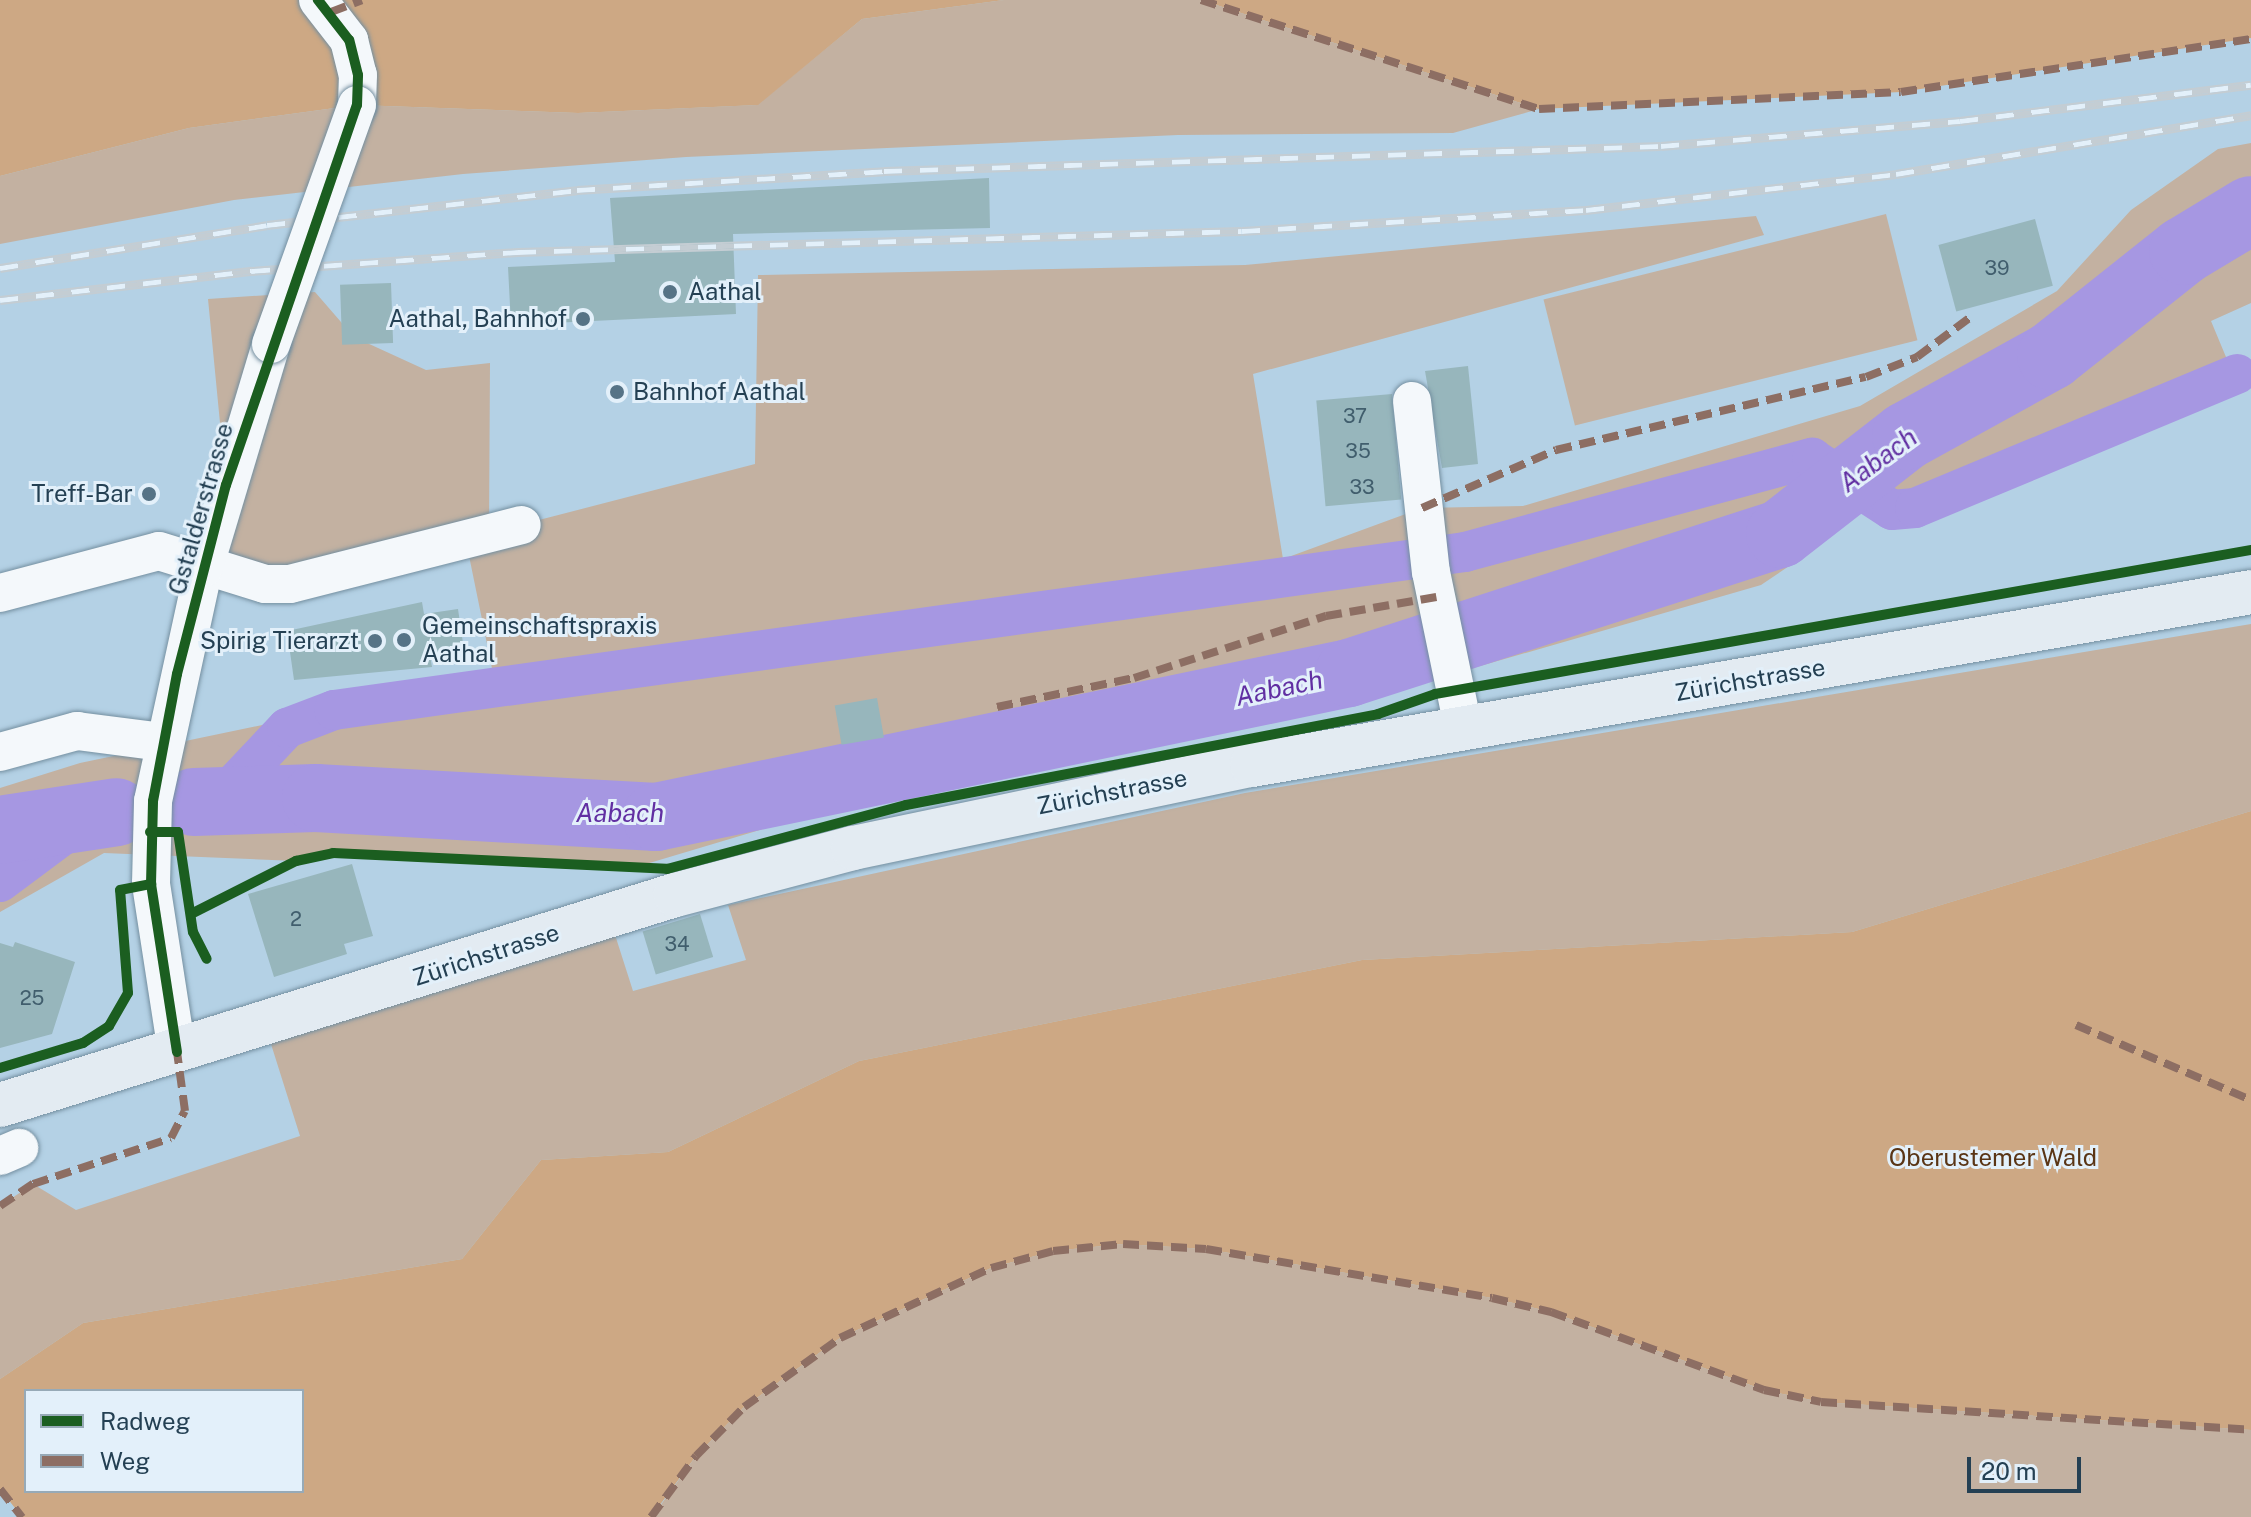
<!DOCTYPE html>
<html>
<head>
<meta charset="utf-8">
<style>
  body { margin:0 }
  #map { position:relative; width:2251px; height:1517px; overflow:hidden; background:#b4d1e5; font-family:"Public Sans",sans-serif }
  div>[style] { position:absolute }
  .green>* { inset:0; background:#c3b1a1; transform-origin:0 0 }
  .forest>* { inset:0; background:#cda884 }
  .canal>* { height:40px; margin:-20px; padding:0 20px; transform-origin:20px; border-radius:20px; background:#a697e2 }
  .river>* { height:68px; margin:-34px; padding:0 34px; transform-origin:34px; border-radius:34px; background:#a697e2 }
  .building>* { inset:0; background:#97b6bc; transform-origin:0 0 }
  .roads { filter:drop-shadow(0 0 2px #748fa0) drop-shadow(0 0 2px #748fa0) }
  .minor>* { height:38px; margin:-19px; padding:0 19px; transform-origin:19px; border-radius:19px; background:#f4f8fb }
  .major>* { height:44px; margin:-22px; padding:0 22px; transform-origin:22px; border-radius:22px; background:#e3ebf2 }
  .rail>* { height:9px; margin-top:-4.5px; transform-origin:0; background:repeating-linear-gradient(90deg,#e3f0fa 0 18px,#c4cdd3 0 36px); box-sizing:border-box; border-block:2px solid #c4cdd3 }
  .bridges { filter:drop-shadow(0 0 2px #748fa0) drop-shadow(0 0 2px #748fa0) }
  .minor-bridge>* { height:38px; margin:-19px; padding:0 19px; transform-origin:19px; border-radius:19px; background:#f4f8fb }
  .quiet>* { height:8px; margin-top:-4px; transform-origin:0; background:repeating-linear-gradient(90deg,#8d6e63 0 16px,transparent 0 24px) }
  .cycleway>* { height:10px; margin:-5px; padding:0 5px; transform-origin:5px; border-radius:5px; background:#1b5e20 }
  .dots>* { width:22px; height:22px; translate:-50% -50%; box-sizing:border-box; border:4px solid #e3f0fa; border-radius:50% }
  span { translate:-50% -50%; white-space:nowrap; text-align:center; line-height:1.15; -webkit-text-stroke:6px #e3f0fa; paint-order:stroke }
  .number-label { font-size:20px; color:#415e6d }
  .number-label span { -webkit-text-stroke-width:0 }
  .poi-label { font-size:24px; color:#244053 }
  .left { translate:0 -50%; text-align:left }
  .right { translate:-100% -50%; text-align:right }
  .street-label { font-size:24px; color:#244053 }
  .park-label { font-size:24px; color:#5a3515 }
  .water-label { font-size:26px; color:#612fa2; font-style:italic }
  .legend { position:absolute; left:24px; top:1389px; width:280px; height:104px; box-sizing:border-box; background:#e3f0fa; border:2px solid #97aab7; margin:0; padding:10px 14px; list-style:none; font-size:24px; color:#244053 }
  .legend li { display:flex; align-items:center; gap:16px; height:40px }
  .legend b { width:40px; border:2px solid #97aab7 }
  .scale { position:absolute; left:1967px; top:1457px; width:114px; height:36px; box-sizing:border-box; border:4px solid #244053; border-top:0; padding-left:10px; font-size:24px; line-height:28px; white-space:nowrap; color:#244053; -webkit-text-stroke:6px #e3f0fa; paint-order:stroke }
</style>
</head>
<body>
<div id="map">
  <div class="green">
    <i style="clip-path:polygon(1004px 0,1201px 0,1539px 109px,1453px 133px,1178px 135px,686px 157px,463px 174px,234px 200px,0 244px,0 176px,189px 128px,357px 105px,578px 113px,757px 105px,862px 19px)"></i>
    <i style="clip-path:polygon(2251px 143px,2251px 303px,2211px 321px,2236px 381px,1925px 514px,1893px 517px,1865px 501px,1816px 548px,1761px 585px,1366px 699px,783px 823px,626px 870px,333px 853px,296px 861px,104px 853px,0 912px,0 788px,80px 763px,334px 710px,496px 688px,466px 541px,317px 580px,204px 568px,226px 485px,208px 299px,315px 292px,354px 337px,426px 370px,490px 363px,489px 533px,755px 464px,758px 275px,1245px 265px,1756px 216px,1764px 235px,1253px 374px,1283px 559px,1422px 508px,1523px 506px,1860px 406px,2057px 291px,2131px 210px,2218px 149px)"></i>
    <i style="left:1886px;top:214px;width:130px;height:353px;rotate:76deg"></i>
    <i style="clip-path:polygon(2251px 624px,2251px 811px,1852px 932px,1362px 960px,859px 1061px,668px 1152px,541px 1160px,462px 1259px,83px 1323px,0 1379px,0 1206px,33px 1184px,76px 1210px,300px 1136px,265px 1025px,609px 916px,633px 991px,746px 960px,728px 905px,1245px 793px)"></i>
    <i style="clip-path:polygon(1123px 1244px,1206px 1249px,1492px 1298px,1551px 1312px,1764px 1390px,1821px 1402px,2251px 1430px,2251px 1517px,652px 1517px,696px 1456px,744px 1407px,840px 1338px,991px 1268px,1053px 1251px)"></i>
  </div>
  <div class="forest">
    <i style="clip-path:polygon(0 0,1004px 0,862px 19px,758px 105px,578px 113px,357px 105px,189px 128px,0 176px)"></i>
    <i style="clip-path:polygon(1201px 0,2251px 0,2251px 38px,1901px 92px,1539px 109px)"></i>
    <i style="clip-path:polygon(evenodd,2251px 811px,2251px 1430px,1821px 1402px,1764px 1390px,1551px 1312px,1492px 1298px,1206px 1249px,1123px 1244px,1053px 1251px,991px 1268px,840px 1338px,744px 1407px,696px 1456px,651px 1517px,22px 1517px,0 1489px,0 1379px,83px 1323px,462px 1259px,541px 1160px,668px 1152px,859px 1061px,1362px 960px,1852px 932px,2251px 811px,26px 1391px,302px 1391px,302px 1491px,26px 1491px,26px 1391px)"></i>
  </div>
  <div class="canal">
    <i style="left:220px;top:799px;width:98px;rotate:-46.7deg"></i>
    <i style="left:287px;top:728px;width:50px;rotate:-21deg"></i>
    <i style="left:334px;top:710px;width:1142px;rotate:-7.95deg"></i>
    <i style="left:1465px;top:552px;width:360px;rotate:-15.2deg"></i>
    <i style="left:1812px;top:458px;width:95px;rotate:33deg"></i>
    <i style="left:1892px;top:510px;width:23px;rotate:-5deg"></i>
    <i style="left:1915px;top:508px;width:349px;rotate:-22.6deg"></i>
    <i style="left:0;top:882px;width:112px;rotate:-36.7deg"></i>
  </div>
  <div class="river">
    <i style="left:194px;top:802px;width:122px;rotate:-1.9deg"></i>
    <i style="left:316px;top:798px;width:341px;rotate:3.2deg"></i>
    <i style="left:656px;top:817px;width:708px;rotate:-11.74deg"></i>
    <i style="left:1349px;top:673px;width:453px;rotate:-17.9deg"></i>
    <i style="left:1780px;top:534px;width:160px;rotate:-37.9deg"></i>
    <i style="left:1906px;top:436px;width:166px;rotate:-28.9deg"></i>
    <i style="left:2051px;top:356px;width:169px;rotate:-38.5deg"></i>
    <i style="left:2183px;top:251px;width:79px;rotate:-31.1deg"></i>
    <i style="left:0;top:830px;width:118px;rotate:-8.7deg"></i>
  </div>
  <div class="building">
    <i style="clip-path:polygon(989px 178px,990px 228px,733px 234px,736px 314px,511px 325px,508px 267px,615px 262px,610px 198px)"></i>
    <i style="left:2035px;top:219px;width:69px;height:100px;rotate:75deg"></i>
    <i style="left:391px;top:283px;width:60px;height:51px;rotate:88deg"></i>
    <i style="clip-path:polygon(1468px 366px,1478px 464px,1442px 468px,1425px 371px)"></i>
    <i style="left:1392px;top:394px;width:106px;height:76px;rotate:85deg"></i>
    <i style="clip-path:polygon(422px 602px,424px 614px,458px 609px,464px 650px,430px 656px,432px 667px,294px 680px,287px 631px)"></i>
    <i style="left:877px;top:698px;width:40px;height:43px;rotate:80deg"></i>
    <i style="clip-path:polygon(352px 864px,373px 936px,344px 944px,347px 954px,274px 977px,248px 894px)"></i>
    <i style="left:700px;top:914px;width:45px;height:60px;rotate:73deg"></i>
    <i style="clip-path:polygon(15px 942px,75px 962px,52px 1034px,0 1048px,0 943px,13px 947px)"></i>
  </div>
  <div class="roads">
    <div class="minor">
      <i style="left:318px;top:0;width:51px;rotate:52.2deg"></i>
      <i style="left:349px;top:40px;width:36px;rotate:76deg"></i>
      <i style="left:358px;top:75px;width:30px;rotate:92deg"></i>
      <i style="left:1412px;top:401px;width:172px;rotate:83.7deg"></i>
      <i style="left:1431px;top:572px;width:162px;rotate:78.3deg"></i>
      <i style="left:0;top:593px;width:164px;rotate:-14.8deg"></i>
      <i style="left:159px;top:551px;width:111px;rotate:17.3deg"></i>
      <i style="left:265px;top:584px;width:25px"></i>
      <i style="left:290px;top:584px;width:239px;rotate:-14.3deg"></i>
      <i style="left:0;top:752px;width:80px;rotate:-15.3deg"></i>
      <i style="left:77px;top:731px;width:87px;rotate:7.3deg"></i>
      <i style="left:177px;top:1052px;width:170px;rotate:-98.8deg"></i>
      <i style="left:151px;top:884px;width:83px;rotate:-88.6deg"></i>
      <i style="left:153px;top:801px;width:239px;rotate:-77.7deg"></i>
      <i style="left:204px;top:568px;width:234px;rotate:-73.3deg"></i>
      <i style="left:0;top:1156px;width:21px;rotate:-23deg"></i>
    </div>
    <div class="major">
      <i style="left:0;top:1105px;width:707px;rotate:-17.28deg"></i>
      <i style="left:675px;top:895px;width:184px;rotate:-14.8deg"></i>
      <i style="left:853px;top:848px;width:408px;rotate:-11.8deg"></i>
      <i style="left:1252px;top:765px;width:1014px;rotate:-9.82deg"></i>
    </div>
  </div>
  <div class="rail">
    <i style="left:0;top:268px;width:270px;rotate:-9.1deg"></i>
    <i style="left:267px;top:225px;width:312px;rotate:-6.4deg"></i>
    <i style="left:577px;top:190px;width:308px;rotate:-3.5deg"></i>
    <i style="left:884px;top:171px;width:777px;rotate:-1.84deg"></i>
    <i style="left:1661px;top:146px;width:300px;rotate:-4.8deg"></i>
    <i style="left:1960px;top:121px;width:293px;rotate:-7.1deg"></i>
    <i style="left:0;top:300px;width:254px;rotate:-6.6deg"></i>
    <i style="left:252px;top:271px;width:267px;rotate:-4.1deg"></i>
    <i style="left:518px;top:252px;width:724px;rotate:-1.66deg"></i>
    <i style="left:1242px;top:231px;width:345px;rotate:-3.5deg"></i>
    <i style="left:1586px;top:210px;width:312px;rotate:-6.6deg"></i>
    <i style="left:1896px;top:174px;width:360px;rotate:-9.4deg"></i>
  </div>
  <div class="bridges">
    <div class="minor-bridge">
      <i style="left:271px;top:344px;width:254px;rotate:-70.2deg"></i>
    </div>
  </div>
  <div class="quiet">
    <i style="left:1201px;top:0;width:355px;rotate:17.9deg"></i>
    <i style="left:1539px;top:109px;width:362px;rotate:-2.7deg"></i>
    <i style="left:1901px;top:92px;width:354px;rotate:-8.6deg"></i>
    <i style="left:331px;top:12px;width:33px;rotate:-21deg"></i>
    <i style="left:1422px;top:508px;width:146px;rotate:-23.4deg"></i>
    <i style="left:1556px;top:450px;width:318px;rotate:-13.3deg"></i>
    <i style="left:1866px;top:377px;width:55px;rotate:-21.4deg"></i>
    <i style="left:1917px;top:357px;width:69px;rotate:-36.7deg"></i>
    <i style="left:997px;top:707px;width:140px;rotate:-12deg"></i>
    <i style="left:1134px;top:678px;width:202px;rotate:-17.9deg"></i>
    <i style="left:1326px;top:616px;width:112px;rotate:-9.8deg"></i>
    <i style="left:2076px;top:1025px;width:190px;rotate:23.2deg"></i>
    <i style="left:0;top:1206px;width:40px;rotate:-34deg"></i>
    <i style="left:33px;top:1184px;width:145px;rotate:-18.4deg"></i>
    <i style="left:171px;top:1138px;width:30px;rotate:-63deg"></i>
    <i style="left:185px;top:1111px;width:60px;rotate:-97.7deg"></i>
    <i style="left:0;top:1489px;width:36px;rotate:52deg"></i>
    <i style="left:651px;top:1517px;width:76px;rotate:-53.6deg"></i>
    <i style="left:696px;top:1456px;width:69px;rotate:-45.6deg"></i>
    <i style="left:744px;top:1407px;width:118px;rotate:-35.7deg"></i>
    <i style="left:840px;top:1338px;width:166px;rotate:-24.9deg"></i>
    <i style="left:991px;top:1268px;width:64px;rotate:-15.3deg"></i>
    <i style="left:1053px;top:1251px;width:70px;rotate:-5.7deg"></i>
    <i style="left:1123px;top:1244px;width:83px;rotate:3.4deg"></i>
    <i style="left:1206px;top:1249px;width:290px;rotate:9.7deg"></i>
    <i style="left:1492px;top:1298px;width:61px;rotate:13.3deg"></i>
    <i style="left:1551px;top:1312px;width:227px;rotate:20.1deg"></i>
    <i style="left:1764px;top:1390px;width:58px;rotate:11.9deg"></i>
    <i style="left:1821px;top:1402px;width:431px;rotate:3.7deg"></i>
  </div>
  <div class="cycleway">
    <i style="left:150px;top:832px;width:28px"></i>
    <i style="left:178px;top:832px;width:101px;rotate:81.5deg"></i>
    <i style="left:193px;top:932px;width:30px;rotate:63deg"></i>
    <i style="left:191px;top:914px;width:118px;rotate:-26.8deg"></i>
    <i style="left:296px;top:861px;width:38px;rotate:-12deg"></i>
    <i style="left:333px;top:853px;width:334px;rotate:2.7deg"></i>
    <i style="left:667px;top:869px;width:247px;rotate:-15deg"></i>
    <i style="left:906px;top:805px;width:481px;rotate:-10.9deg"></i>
    <i style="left:1378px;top:714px;width:60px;rotate:-19.3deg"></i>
    <i style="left:1435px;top:694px;width:829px;rotate:-10.01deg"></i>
    <i style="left:177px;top:1052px;width:170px;rotate:-98.8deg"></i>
    <i style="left:151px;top:884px;width:83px;rotate:-88.6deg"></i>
    <i style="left:153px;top:801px;width:129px;rotate:-79.3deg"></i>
    <i style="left:177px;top:674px;width:195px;rotate:-75.5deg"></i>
    <i style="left:226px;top:485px;width:402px;rotate:-71deg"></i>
    <i style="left:357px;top:105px;width:30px;rotate:-88deg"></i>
    <i style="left:358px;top:75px;width:36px;rotate:-104deg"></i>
    <i style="left:349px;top:40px;width:51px;rotate:-127.8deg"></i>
    <i style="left:0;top:1068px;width:87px;rotate:-16.8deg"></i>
    <i style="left:83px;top:1043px;width:31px;rotate:-33deg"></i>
    <i style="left:109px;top:1026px;width:38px;rotate:-60deg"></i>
    <i style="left:128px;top:993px;width:103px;rotate:-94.4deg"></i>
    <i style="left:120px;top:890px;width:32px;rotate:-11deg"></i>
  </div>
  <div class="dots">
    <i style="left:670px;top:292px;background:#567386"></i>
    <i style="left:583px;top:319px;background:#567386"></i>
    <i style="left:617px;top:392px;background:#567386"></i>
    <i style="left:149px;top:494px;background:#567386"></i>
    <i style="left:404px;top:640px;background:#567386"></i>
    <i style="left:375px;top:641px;background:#567386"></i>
  </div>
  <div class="number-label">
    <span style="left:1997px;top:268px">39</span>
    <span style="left:1355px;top:416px">37</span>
    <span style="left:1358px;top:451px">35</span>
    <span style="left:1362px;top:487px">33</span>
    <span style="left:296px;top:919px">2</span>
    <span style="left:677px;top:944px">34</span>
    <span style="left:32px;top:998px">25</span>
  </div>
  <div class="poi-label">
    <span class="left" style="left:688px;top:292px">Aathal</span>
    <span class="right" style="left:567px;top:319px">Aathal, Bahnhof</span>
    <span class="left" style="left:633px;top:392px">Bahnhof Aathal</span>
    <span class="right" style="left:133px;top:494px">Treff-Bar</span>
    <span class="left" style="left:422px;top:640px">Gemeinschaftspraxis<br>Aathal</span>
    <span class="right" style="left:359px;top:641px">Spirig Tierarzt</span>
  </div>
  <div class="street-label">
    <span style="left:201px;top:509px;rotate:-74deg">Gstalderstrasse</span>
    <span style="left:1750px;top:680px;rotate:-10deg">Zürichstrasse</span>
    <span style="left:1112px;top:792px;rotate:-11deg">Zürichstrasse</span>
    <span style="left:486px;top:955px;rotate:-18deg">Zürichstrasse</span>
  </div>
  <div class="park-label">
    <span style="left:1993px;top:1158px">Oberustemer Wald</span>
  </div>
  <div class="water-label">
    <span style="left:1878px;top:460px;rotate:-36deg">Aabach</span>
    <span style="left:1279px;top:688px;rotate:-12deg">Aabach</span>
    <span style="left:620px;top:813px">Aabach</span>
  </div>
  <ul class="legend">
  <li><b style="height:10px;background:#1b5e20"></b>Radweg</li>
  <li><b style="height:10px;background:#8d6e63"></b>Weg</li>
  </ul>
  <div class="scale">20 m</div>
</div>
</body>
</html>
